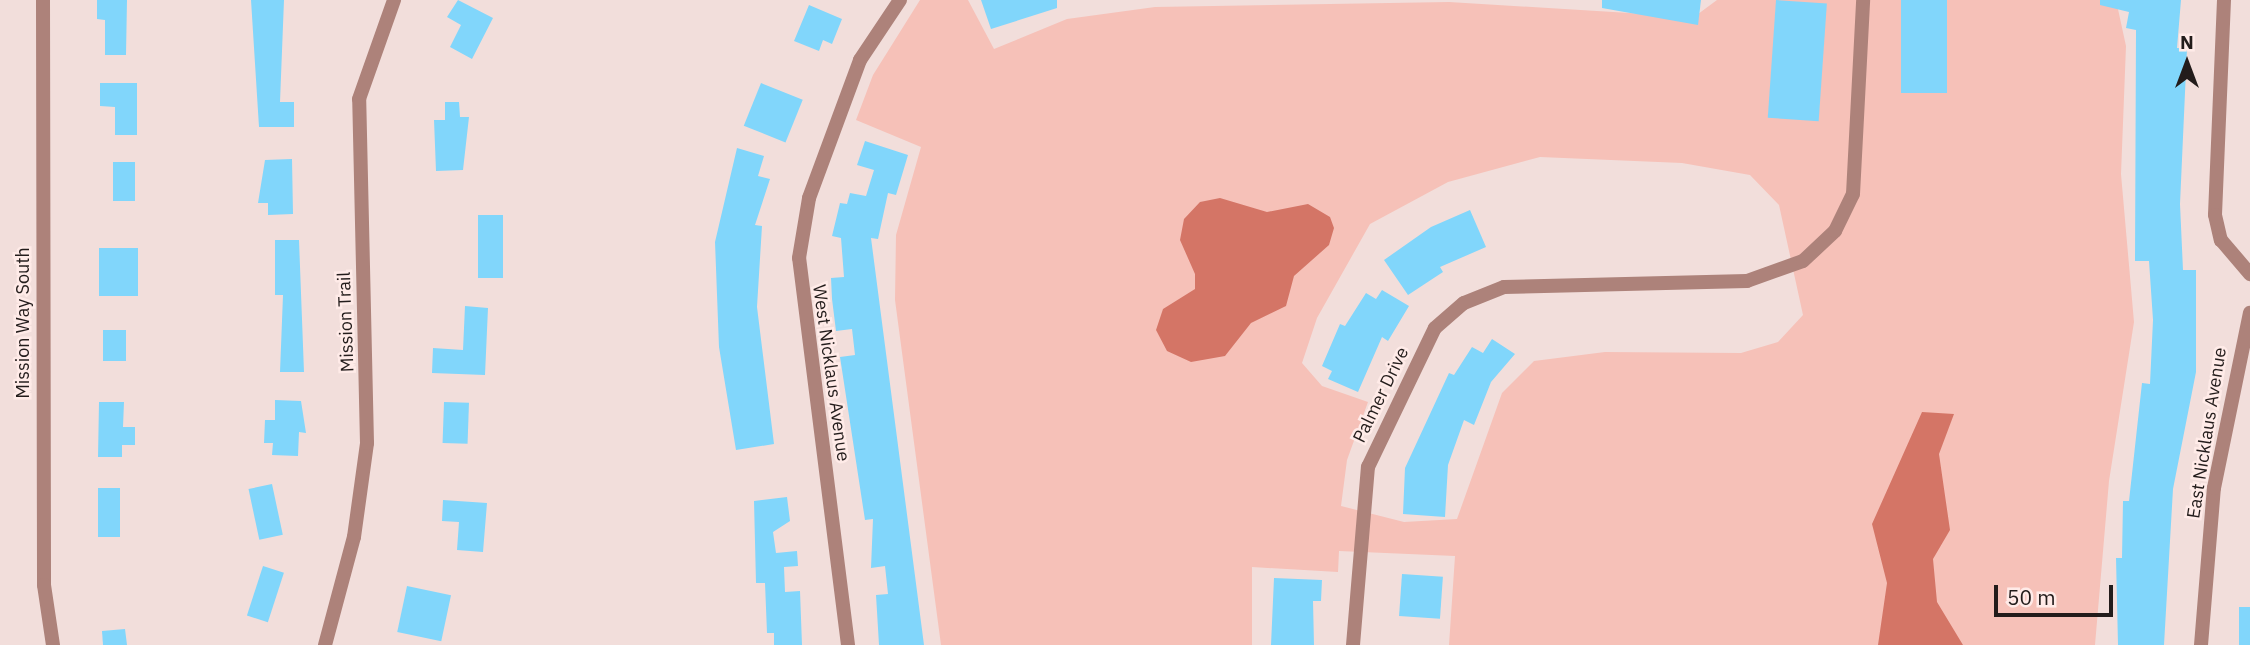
<!DOCTYPE html>
<html>
<head>
<meta charset="utf-8">
<style>
  body { margin:0 }
  #map { position:relative; width:2250px; height:645px; overflow:hidden; background:#f2dedb; font-family:"IBM Plex Sans",sans-serif }
  div>[style] { position:absolute }
  .green>* { inset:0; background:#f6c1b8 }
  .water>* { inset:0; background:#d47566 }
  .building>* { inset:0; background:#81d6fb; transform-origin:0 0 }
  .minor>* { height:14px; margin:-7px; padding:0 7px; transform-origin:7px; border-radius:7px; background:#ad827a }
  span { translate:-50% -50%; white-space:nowrap; text-align:center; line-height:1.15; -webkit-text-stroke:5px #ffebe8; paint-order:stroke }
  .street-label { font-size:18px; color:#231c1b }
  .north { position:absolute; left:2152px; top:28px; width:70px; height:70px; -webkit-text-stroke:5px #ffebe8; paint-order:stroke; rotate:0deg; font-size:19px; font-weight:700; line-height:28px; text-align:center; color:#231c1b }
  .north::after { content:''; display:block; margin:auto; width:24px; height:32px; background:#231c1b; clip-path:polygon(50% 0,100% 100%,50% 72%,0 100%) }
  .scale { position:absolute; left:1994px; top:585px; width:119px; height:32px; box-sizing:border-box; border:4px solid #231c1b; border-top:0; padding-left:9px; font-size:21px; line-height:24px; white-space:nowrap; color:#231c1b; -webkit-text-stroke:5px #ffebe8; paint-order:stroke }
</style>
</head>
<body>
<div id="map">
  <div class="green">
    <i style="clip-path:polygon(evenodd,920px 0,968px 0,994px 49px,1067px 19px,1155px 7px,1449px 2px,1694px 17px,1717px 0,2116px 0,2126px 46px,2121px 174px,2134px 322px,2109px 481px,2095px 645px,1449px 645px,1455px 556px,1339px 551px,1338px 572px,1252px 567px,1252px 645px,941px 645px,895px 300px,896px 235px,921px 147px,856px 120px,873px 75px,920px 0,1540px 157px,1682px 163px,1750px 175px,1779px 205px,1803px 315px,1778px 342px,1741px 353px,1605px 352px,1534px 361px,1502px 393px,1457px 519px,1404px 522px,1341px 506px,1347px 460px,1368px 402px,1322px 386px,1302px 363px,1317px 318px,1370px 224px,1448px 182px,1540px 157px)"></i>
  </div>
  <div class="water">
    <i style="clip-path:polygon(1220px 198px,1267px 212px,1308px 204px,1330px 217px,1334px 228px,1329px 245px,1294px 276px,1286px 306px,1251px 323px,1225px 356px,1191px 362px,1167px 351px,1156px 330px,1163px 309px,1195px 289px,1195px 274px,1180px 240px,1184px 219px,1200px 202px)"></i>
    <i style="clip-path:polygon(1922px 412px,1954px 414px,1939px 454px,1950px 530px,1933px 559px,1937px 602px,1963px 645px,1878px 645px,1887px 583px,1872px 524px)"></i>
  </div>
  <div class="building">
    <i style="clip-path:polygon(97px 0,127px 0,126px 55px,105px 55px,105px 20px,97px 19px)"></i>
    <i style="clip-path:polygon(251px 0,284px 0,280px 102px,294px 102px,294px 127px,259px 127px)"></i>
    <i style="clip-path:polygon(458px 0,493px 18px,472px 59px,450px 47px,461px 25px,447px 17px)"></i>
    <i style="clip-path:polygon(981px 0,1057px 0,1057px 8px,991px 29px)"></i>
    <i style="clip-path:polygon(1602px 0,1701px 0,1698px 25px,1602px 8px)"></i>
    <i style="left:1776px;top:0;width:51px;height:118px;rotate:4deg"></i>
    <i style="left:1901px;top:0;width:46px;height:93px"></i>
    <i style="clip-path:polygon(2100px 0,2181px 0,2177px 48px,2187px 48px,2180px 204px,2183px 270px,2196px 270px,2196px 372px,2173px 489px,2164px 645px,2118px 645px,2116px 558px,2122px 558px,2123px 501px,2129px 501px,2142px 383px,2150px 384px,2153px 320px,2149px 261px,2135px 261px,2136px 30px,2126px 28px,2129px 12px,2100px 5px)"></i>
    <i style="clip-path:polygon(809px 5px,842px 19px,832px 44px,823px 40px,819px 51px,794px 41px)"></i>
    <i style="clip-path:polygon(100px 83px,137px 83px,137px 135px,115px 135px,115px 107px,100px 106px)"></i>
    <i style="left:761px;top:83px;width:45px;height:46px;rotate:22deg"></i>
    <i style="clip-path:polygon(445px 102px,459px 102px,460px 117px,469px 117px,463px 170px,436px 171px,434px 120px,445px 120px)"></i>
    <i style="clip-path:polygon(865px 141px,908px 155px,896px 195px,888px 193px,878px 239px,871px 238px,924px 645px,879px 645px,876px 595px,888px 594px,885px 566px,871px 568px,873px 519px,865px 520px,840px 357px,855px 355px,852px 329px,836px 331px,832px 299px,831px 278px,844px 277px,841px 238px,832px 236px,840px 203px,847px 204px,850px 193px,866px 196px,874px 170px,857px 165px)"></i>
    <i style="clip-path:polygon(737px 148px,764px 156px,758px 176px,770px 179px,755px 225px,762px 226px,757px 307px,774px 444px,736px 450px,719px 347px,715px 242px)"></i>
    <i style="clip-path:polygon(292px 159px,293px 214px,268px 215px,268px 203px,258px 203px,265px 160px)"></i>
    <i style="left:113px;top:162px;width:22px;height:39px"></i>
    <i style="clip-path:polygon(1470px 210px,1486px 247px,1440px 267px,1443px 272px,1408px 295px,1384px 260px,1431px 227px)"></i>
    <i style="left:478px;top:215px;width:25px;height:63px"></i>
    <i style="clip-path:polygon(275px 240px,299px 240px,304px 372px,280px 372px,283px 295px,275px 295px)"></i>
    <i style="left:99px;top:248px;width:39px;height:48px"></i>
    <i style="clip-path:polygon(1382px 290px,1409px 306px,1388px 341px,1382px 337px,1358px 392px,1328px 379px,1332px 371px,1322px 366px,1340px 324px,1345px 326px,1366px 293px,1376px 299px)"></i>
    <i style="clip-path:polygon(465px 306px,488px 308px,485px 375px,432px 373px,433px 348px,463px 350px)"></i>
    <i style="left:103px;top:330px;width:23px;height:31px"></i>
    <i style="clip-path:polygon(1492px 339px,1515px 354px,1491px 382px,1474px 425px,1464px 420px,1448px 465px,1445px 517px,1403px 514px,1405px 468px,1449px 373px,1454px 375px,1472px 347px,1483px 353px)"></i>
    <i style="clip-path:polygon(275px 400px,301px 401px,306px 433px,299px 432px,298px 456px,272px 455px,273px 443px,264px 443px,265px 420px,275px 420px)"></i>
    <i style="clip-path:polygon(99px 402px,124px 402px,123px 427px,135px 427px,135px 445px,122px 445px,122px 457px,98px 457px)"></i>
    <i style="left:444px;top:402px;width:25px;height:41px;rotate:2deg"></i>
    <i style="left:272px;top:484px;width:52px;height:24px;rotate:78deg"></i>
    <i style="left:98px;top:488px;width:22px;height:49px"></i>
    <i style="clip-path:polygon(787px 497px,790px 521px,773px 532px,776px 553px,797px 551px,798px 566px,784px 567px,785px 592px,800px 591px,802px 645px,774px 645px,774px 633px,767px 633px,765px 583px,756px 583px,754px 501px)"></i>
    <i style="clip-path:polygon(443px 500px,487px 503px,483px 552px,457px 550px,459px 522px,442px 521px)"></i>
    <i style="left:263px;top:566px;width:22px;height:52px;rotate:18deg"></i>
    <i style="left:1402px;top:574px;width:41px;height:42px;rotate:4deg"></i>
    <i style="clip-path:polygon(1274px 578px,1322px 580px,1321px 601px,1313px 601px,1314px 645px,1271px 645px)"></i>
    <i style="left:407px;top:586px;width:45px;height:47px;rotate:12deg"></i>
    <i style="left:2239px;top:607px;width:11px;height:38px"></i>
    <i style="clip-path:polygon(125px 629px,127px 645px,103px 645px,102px 631px)"></i>
  </div>
  <div class="minor">
    <i style="left:43px;top:0;width:585px;rotate:89.9deg"></i>
    <i style="left:44px;top:585px;width:61px;rotate:81.5deg"></i>
    <i style="left:2224px;top:0;width:215px;rotate:92.4deg"></i>
    <i style="left:2215px;top:215px;width:26px;rotate:77deg"></i>
    <i style="left:2221px;top:240px;width:45px;rotate:49.5deg"></i>
    <i style="left:325px;top:645px;width:112px;rotate:-75deg"></i>
    <i style="left:354px;top:537px;width:95px;rotate:-82.1deg"></i>
    <i style="left:367px;top:443px;width:344px;rotate:-91.3deg"></i>
    <i style="left:359px;top:99px;width:105px;rotate:-70.5deg"></i>
    <i style="left:848px;top:645px;width:390px;rotate:-97.2deg"></i>
    <i style="left:799px;top:258px;width:61px;rotate:-80.5deg"></i>
    <i style="left:809px;top:198px;width:147px;rotate:-69.7deg"></i>
    <i style="left:860px;top:60px;width:72px;rotate:-56.3deg"></i>
    <i style="left:1353px;top:645px;width:179px;rotate:-85.2deg"></i>
    <i style="left:1368px;top:467px;width:154px;rotate:-64.3deg"></i>
    <i style="left:1435px;top:328px;width:38px;rotate:-41deg"></i>
    <i style="left:1464px;top:303px;width:43px;rotate:-21.8deg"></i>
    <i style="left:1504px;top:287px;width:243px;rotate:-1.4deg"></i>
    <i style="left:1747px;top:281px;width:59px;rotate:-19.7deg"></i>
    <i style="left:1803px;top:261px;width:44px;rotate:-43.2deg"></i>
    <i style="left:1835px;top:231px;width:41px;rotate:-64.1deg"></i>
    <i style="left:1853px;top:194px;width:194px;rotate:-87deg"></i>
    <i style="left:2201px;top:645px;width:158px;rotate:-85.3deg"></i>
    <i style="left:2214px;top:488px;width:179px;rotate:-78.4deg"></i>
  </div>
  <div class="street-label">
    <span style="left:346px;top:322px;rotate:-92deg">Mission Trail</span>
    <span style="left:23px;top:323px;rotate:-90deg">Mission Way South</span>
    <span style="left:831px;top:373px;rotate:82deg">West Nicklaus Avenue</span>
    <span style="left:1381px;top:395px;rotate:-64deg">Palmer Drive</span>
    <span style="left:2207px;top:433px;rotate:-81deg">East Nicklaus Avenue</span>
  </div>
  <div class="north">N</div>
  <div class="scale">50 m</div>
</div>
</body>
</html>
